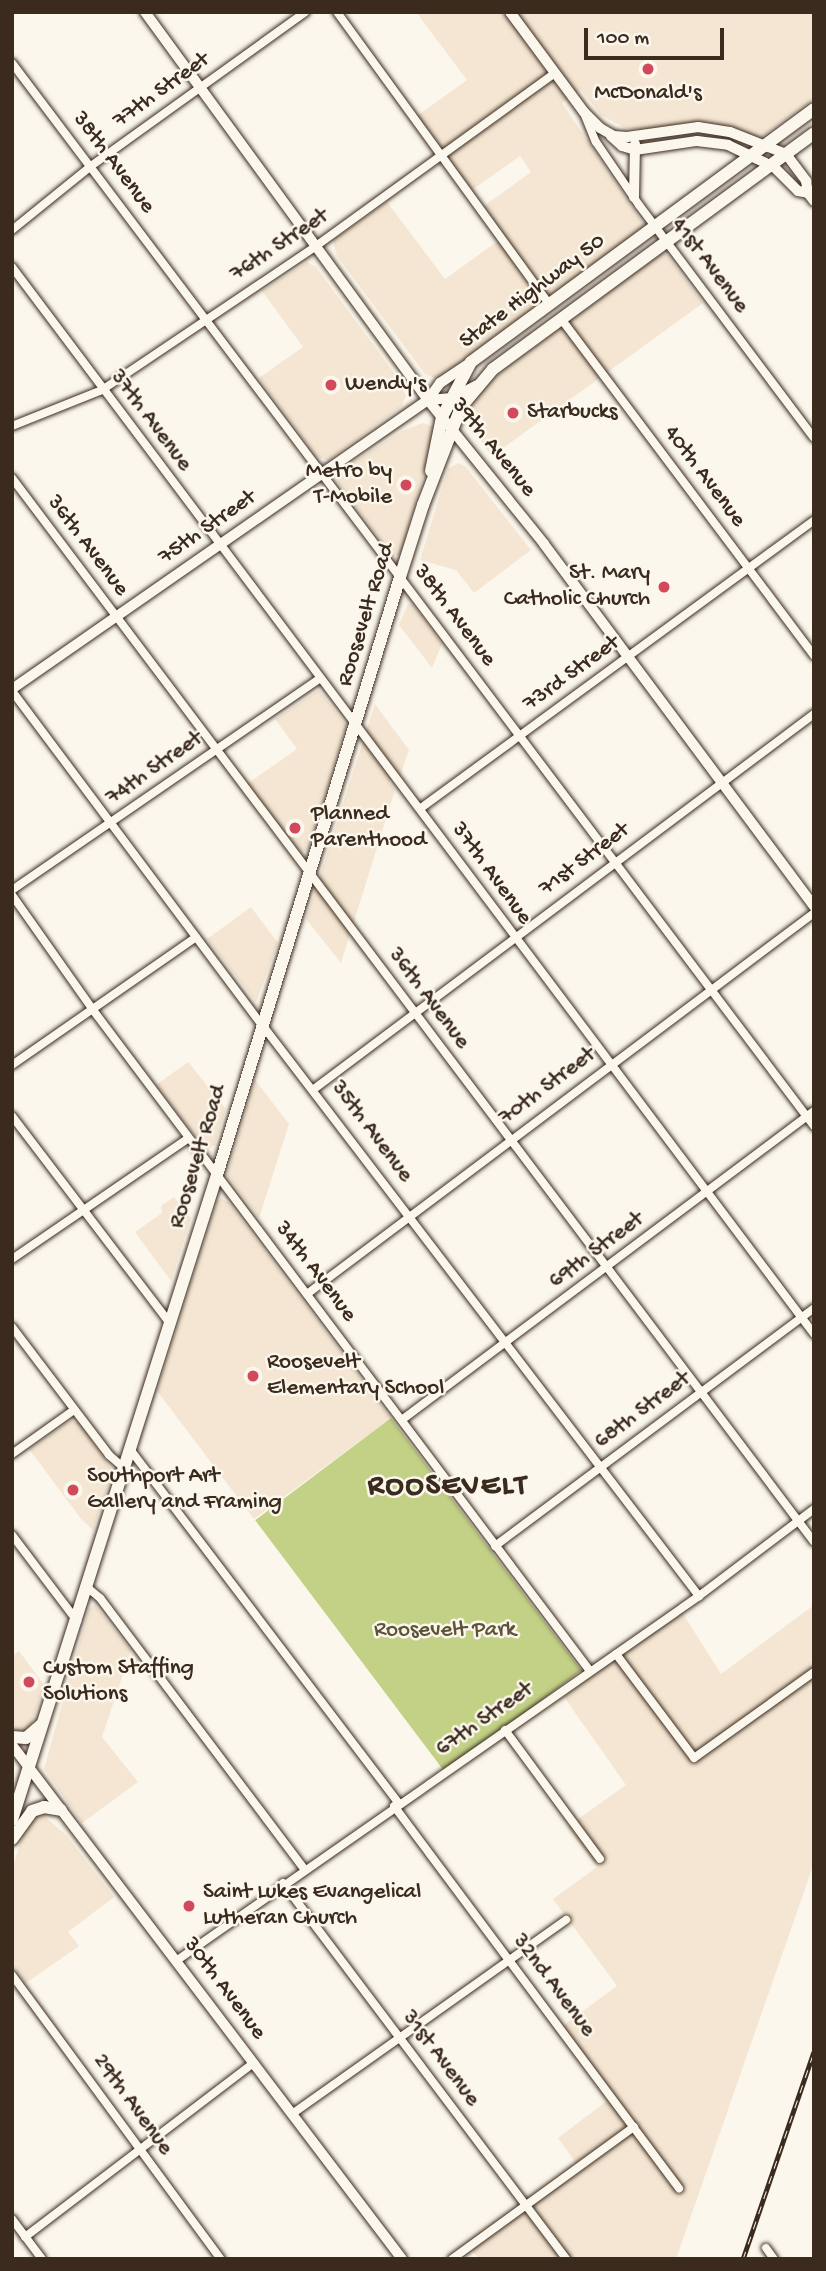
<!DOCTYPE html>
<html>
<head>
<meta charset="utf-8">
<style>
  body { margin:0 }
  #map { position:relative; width:826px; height:2271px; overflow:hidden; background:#fbf7ec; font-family:"Gochi Hand",sans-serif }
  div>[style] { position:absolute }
  .built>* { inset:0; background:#f4e6d2 }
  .green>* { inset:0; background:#c2d186; transform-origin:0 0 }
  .roads { filter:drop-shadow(0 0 2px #3b2a1e) drop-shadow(0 0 2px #3b2a1e) }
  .street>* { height:8px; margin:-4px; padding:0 4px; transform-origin:4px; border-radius:4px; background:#fbf7ec }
  .secondary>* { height:10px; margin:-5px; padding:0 5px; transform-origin:5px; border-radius:5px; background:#fbf7ec }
  .primary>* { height:12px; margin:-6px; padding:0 6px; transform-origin:6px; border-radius:6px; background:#fbf7ec }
  .rail>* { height:5px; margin-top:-2.5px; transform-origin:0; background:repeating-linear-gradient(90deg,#fbf7ec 0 8px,#3b2a1e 0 16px); box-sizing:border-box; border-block:2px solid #3b2a1e }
  .dots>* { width:19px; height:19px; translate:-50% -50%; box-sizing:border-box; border:4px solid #fbf7ec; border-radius:50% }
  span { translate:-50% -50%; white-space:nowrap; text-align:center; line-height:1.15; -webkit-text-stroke:5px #fbf7ec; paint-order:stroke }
  .street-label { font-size:23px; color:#3b2a1e }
  .poi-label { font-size:23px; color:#3b2a1e }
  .left { translate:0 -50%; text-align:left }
  .right { translate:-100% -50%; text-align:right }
  .park-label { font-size:23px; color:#5d5438 }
  .district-label { font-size:30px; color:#3b2a1e; font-weight:700; letter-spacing:2px }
  .frame { position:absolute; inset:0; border:14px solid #3b2a1e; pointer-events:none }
  .scale { position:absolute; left:584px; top:28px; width:140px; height:32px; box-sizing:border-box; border:4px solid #3b2a1e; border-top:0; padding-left:9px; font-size:21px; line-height:24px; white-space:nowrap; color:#3b2a1e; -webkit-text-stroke:5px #fbf7ec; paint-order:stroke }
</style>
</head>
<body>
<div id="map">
  <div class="built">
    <i style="clip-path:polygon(416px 12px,814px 12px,814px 99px,758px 139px,731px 128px,709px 123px,685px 123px,655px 130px,625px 128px,601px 115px,581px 90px,562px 103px,643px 223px,644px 229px,437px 379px,425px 374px,337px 256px,333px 240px,387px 202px,445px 279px,505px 236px,484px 206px,531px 172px,520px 156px,472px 190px,417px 116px,467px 80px)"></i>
    <i style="clip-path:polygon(660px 253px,667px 255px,703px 303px,492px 456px,465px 420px,469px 407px,488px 382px)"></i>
    <i style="clip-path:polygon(307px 262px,316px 267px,399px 380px,406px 396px,401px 407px,328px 460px,317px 457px,259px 378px,303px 347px,262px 291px)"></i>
    <i style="clip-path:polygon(423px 423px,433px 427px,433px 443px,400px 554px,393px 557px,335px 478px,342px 469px,402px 431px)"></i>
    <i style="clip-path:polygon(458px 463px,465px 466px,531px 550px,474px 593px,456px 570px,420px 560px,448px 469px)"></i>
    <i style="clip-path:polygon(408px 604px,413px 605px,442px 644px,432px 668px,399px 625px)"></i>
    <i style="clip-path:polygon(319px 690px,346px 725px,309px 848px,301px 854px,247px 784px,297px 749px,275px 719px)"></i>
    <i style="clip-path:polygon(375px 704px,409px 750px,401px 773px,389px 782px,395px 790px,341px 963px,306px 919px)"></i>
    <i style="clip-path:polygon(251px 907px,278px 943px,256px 1002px,207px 939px)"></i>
    <i style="clip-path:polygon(188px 1062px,226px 1109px,215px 1145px,208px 1149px,202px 1145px,156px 1085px)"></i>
    <i style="clip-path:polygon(255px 1080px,289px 1124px,259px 1218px,227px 1175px)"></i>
    <i style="clip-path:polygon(174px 1197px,191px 1218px,171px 1281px,135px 1232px,162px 1213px,161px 1206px)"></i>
    <i style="clip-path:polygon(221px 1198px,229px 1203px,391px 1418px,254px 1519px,157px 1391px,217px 1201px)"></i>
    <i style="clip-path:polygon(70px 1421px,78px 1422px,113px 1471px,93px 1530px,82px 1520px,29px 1449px)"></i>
    <i style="clip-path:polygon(95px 1605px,131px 1650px,102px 1737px,138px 1782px,82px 1823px,44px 1769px,87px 1616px,89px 1608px)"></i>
    <i style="clip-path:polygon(814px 1605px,814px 1863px,676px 2259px,479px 2259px,466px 2242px,576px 2163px,558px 2138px,608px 2100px,556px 2031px,617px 1986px,553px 1899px,597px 1867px,567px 1827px,626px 1785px,564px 1697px,678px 1606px,721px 1674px)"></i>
    <i style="clip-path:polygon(19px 1651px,44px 1685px,31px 1726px,26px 1732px,12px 1730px,12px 1656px)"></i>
    <i style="clip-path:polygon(43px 1815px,66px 1835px,114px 1897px,68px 1932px,79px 1946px,26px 1983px,12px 1965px,12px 1869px,26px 1825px,33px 1818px)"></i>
  </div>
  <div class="green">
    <i style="left:391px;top:1418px;width:316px;height:170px;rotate:53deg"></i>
  </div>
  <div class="roads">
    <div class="street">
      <i style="left:337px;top:12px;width:361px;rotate:54deg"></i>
      <i style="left:12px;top:63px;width:1332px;rotate:52.97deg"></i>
      <i style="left:584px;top:113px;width:31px;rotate:68deg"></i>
      <i style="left:596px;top:142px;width:76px;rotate:55.7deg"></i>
      <i style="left:639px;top:205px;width:291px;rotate:53.1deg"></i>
      <i style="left:12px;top:230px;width:102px;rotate:-39deg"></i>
      <i style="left:91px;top:166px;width:264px;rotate:-35.7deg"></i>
      <i style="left:12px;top:267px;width:1335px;rotate:53.07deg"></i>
      <i style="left:562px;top:320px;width:420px;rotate:53.1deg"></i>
      <i style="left:12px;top:426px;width:97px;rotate:-21.8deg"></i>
      <i style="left:102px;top:390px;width:258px;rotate:-33.9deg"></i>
      <i style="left:316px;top:246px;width:295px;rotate:-35.9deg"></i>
      <i style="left:12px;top:478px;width:1332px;rotate:52.99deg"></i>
      <i style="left:12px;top:691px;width:419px;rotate:53.2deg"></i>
      <i style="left:263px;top:1026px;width:718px;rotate:52.59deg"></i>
      <i style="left:421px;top:808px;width:487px;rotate:-36.2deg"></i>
      <i style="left:12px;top:890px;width:373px;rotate:-34.5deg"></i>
      <i style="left:12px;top:895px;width:141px;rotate:54.8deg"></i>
      <i style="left:93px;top:1010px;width:827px;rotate:53.06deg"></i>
      <i style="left:12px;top:1065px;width:224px;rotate:-34.8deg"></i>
      <i style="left:314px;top:1089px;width:625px;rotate:-36.87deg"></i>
      <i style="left:12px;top:1116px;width:259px;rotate:52.7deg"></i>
      <i style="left:12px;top:1259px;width:214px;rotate:-34.4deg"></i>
      <i style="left:307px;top:1294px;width:634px;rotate:-36.92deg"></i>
      <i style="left:12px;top:1327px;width:161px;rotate:52.8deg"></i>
      <i style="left:109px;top:1455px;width:18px;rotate:41deg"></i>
      <i style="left:403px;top:1419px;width:514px;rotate:-36.85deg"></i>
      <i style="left:129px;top:1448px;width:445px;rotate:52.8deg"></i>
      <i style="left:12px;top:1454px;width:76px;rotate:-35.4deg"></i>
      <i style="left:12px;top:1535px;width:108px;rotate:52.9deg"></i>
      <i style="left:495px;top:1546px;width:398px;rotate:-36.7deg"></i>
      <i style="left:88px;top:1588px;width:16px;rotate:40deg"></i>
      <i style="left:100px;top:1598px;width:339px;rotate:53deg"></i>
      <i style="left:616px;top:1654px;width:130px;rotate:53.1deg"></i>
      <i style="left:694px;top:1758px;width:148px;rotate:-35.6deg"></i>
      <i style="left:505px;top:1730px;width:160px;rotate:53.6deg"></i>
      <i style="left:394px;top:1806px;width:477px;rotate:53.3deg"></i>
      <i style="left:283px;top:1883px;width:471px;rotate:53deg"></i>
      <i style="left:176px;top:1961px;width:638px;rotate:-34.91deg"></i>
      <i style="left:699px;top:1596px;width:144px;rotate:-37.1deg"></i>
      <i style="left:12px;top:1975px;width:353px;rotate:53.7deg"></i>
      <i style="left:292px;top:2114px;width:336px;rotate:-35.3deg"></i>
      <i style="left:12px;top:2219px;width:50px;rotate:53.1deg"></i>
      <i style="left:25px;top:2237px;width:287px;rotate:-37.3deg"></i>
      <i style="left:766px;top:2248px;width:14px;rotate:54deg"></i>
      <i style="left:452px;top:2259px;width:225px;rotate:-36deg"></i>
    </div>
    <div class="secondary">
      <i style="left:145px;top:12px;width:480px;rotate:53.9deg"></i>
      <i style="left:428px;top:400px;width:185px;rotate:51.1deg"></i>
      <i style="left:544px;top:544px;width:452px;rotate:53.3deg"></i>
      <i style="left:510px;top:12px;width:124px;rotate:53.5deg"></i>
      <i style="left:584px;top:112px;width:23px;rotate:45deg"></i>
      <i style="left:600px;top:128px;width:16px;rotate:30deg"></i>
      <i style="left:614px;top:136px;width:13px;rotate:4deg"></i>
      <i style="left:627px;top:137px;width:72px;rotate:-8deg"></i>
      <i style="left:698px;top:127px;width:32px;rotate:9deg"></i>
      <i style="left:730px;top:132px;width:60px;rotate:21.4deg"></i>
      <i style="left:786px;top:154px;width:34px;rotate:53deg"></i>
      <i style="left:806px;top:181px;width:12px;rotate:81deg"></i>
      <i style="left:808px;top:193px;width:10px;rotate:53deg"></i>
      <i style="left:611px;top:136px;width:15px;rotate:42deg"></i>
      <i style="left:622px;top:146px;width:14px;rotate:17deg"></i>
      <i style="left:635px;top:150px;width:63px;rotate:-8.3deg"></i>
      <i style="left:697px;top:141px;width:31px;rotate:7deg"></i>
      <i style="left:728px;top:145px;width:51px;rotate:25.6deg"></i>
      <i style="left:774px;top:167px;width:34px;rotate:45deg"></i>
      <i style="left:798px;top:191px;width:10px;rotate:11deg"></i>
      <i style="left:634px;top:197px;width:53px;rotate:-88.9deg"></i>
      <i style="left:428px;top:400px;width:24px;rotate:-5deg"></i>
      <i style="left:452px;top:398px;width:28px;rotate:-27deg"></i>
      <i style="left:12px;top:689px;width:507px;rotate:-34.79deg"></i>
      <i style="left:428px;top:400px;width:21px;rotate:-55deg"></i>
      <i style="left:440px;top:383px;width:37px;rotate:-34deg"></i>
      <i style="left:12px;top:1745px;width:645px;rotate:52.81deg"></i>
    </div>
    <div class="primary">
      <i style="left:431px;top:471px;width:55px;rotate:-78.5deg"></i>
      <i style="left:442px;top:417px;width:62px;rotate:-62.2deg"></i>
      <i style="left:471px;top:362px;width:426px;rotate:-36.4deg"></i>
      <i style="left:12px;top:1737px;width:14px;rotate:4deg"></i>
      <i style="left:26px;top:1738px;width:21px;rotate:-41deg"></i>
      <i style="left:12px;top:1820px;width:677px;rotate:-72.37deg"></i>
      <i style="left:217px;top:1175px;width:625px;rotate:-72.98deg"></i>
      <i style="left:400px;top:577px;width:76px;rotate:-72.3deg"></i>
      <i style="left:423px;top:505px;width:105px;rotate:-68.8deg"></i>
      <i style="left:461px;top:407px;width:50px;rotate:-49.9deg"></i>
      <i style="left:493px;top:369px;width:398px;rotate:-36.3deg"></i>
      <i style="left:12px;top:1839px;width:34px;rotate:-54deg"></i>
      <i style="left:32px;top:1811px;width:13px;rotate:-18deg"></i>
      <i style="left:44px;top:1807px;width:17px;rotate:10deg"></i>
    </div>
  </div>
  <div class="rail">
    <i style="left:743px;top:2259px;width:219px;rotate:-71.1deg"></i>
  </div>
  <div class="dots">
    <i style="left:648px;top:69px;background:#d1495b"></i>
    <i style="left:331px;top:385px;background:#d1495b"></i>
    <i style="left:513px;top:413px;background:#d1495b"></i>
    <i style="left:406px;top:485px;background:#d1495b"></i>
    <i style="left:664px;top:587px;background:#d1495b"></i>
    <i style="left:295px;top:828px;background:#d1495b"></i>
    <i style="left:253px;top:1376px;background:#d1495b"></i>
    <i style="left:73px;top:1490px;background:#d1495b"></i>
    <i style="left:29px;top:1682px;background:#d1495b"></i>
    <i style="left:189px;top:1906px;background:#d1495b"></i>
  </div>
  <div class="street-label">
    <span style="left:162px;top:91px;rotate:-36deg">77th Street</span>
    <span style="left:113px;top:163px;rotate:53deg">38th Avenue</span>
    <span style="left:280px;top:246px;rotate:-34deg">76th Street</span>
    <span style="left:709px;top:266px;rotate:53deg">41st Avenue</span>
    <span style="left:533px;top:292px;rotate:-37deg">State Highway 50</span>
    <span style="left:150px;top:421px;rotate:53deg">37th Avenue</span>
    <span style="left:493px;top:448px;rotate:51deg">39th Avenue</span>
    <span style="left:704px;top:477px;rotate:53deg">40th Avenue</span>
    <span style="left:208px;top:528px;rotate:-35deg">75th Street</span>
    <span style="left:87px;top:546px;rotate:53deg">36th Avenue</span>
    <span style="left:367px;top:615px;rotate:-73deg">Roosevelt Road</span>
    <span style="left:454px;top:616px;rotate:53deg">38th Avenue</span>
    <span style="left:572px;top:674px;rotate:-36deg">73rd Street</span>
    <span style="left:155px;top:769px;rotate:-35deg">74th Street</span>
    <span style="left:585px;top:860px;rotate:-37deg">71st Street</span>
    <span style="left:491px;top:874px;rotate:54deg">37th Avenue</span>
    <span style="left:428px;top:999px;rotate:53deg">36th Avenue</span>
    <span style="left:548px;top:1087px;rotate:-37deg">70th Street</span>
    <span style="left:371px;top:1132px;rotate:53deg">35th Avenue</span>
    <span style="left:199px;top:1157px;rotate:-73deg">Roosevelt Road</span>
    <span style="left:597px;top:1251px;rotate:-37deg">69th Street</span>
    <span style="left:315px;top:1272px;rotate:53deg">34th Avenue</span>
    <span style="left:643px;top:1411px;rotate:-37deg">68th Street</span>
    <span style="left:485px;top:1720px;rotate:-35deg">67th Street</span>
    <span style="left:553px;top:1986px;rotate:53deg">32nd Avenue</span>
    <span style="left:224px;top:1989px;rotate:53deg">30th Avenue</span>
    <span style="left:440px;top:2059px;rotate:53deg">31st Avenue</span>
    <span style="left:132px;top:2105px;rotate:54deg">29th Avenue</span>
  </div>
  <div class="poi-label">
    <span style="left:648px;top:94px">McDonald's</span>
    <span class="left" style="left:345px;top:385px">Wendy's</span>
    <span class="left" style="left:527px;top:413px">Starbucks</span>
    <span class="right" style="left:392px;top:485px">Metro by<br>T-Mobile</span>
    <span class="right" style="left:650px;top:587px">St. Mary<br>Catholic Church</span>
    <span class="left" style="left:311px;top:828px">Planned<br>Parenthood</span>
    <span class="left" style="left:267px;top:1376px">Roosevelt<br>Elementary School</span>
    <span class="left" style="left:87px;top:1490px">Southport Art<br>Gallery and Framing</span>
    <span class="left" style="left:43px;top:1682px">Custom Staffing<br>Solutions</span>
    <span class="left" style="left:203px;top:1906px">Saint Lukes Evangelical<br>Lutheran Church</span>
  </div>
  <div class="park-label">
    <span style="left:445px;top:1631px">Roosevelt Park</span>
  </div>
  <div class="district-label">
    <span style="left:448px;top:1488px">ROOSEVELT</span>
  </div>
  <div class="frame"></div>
  <div class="scale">100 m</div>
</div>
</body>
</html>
